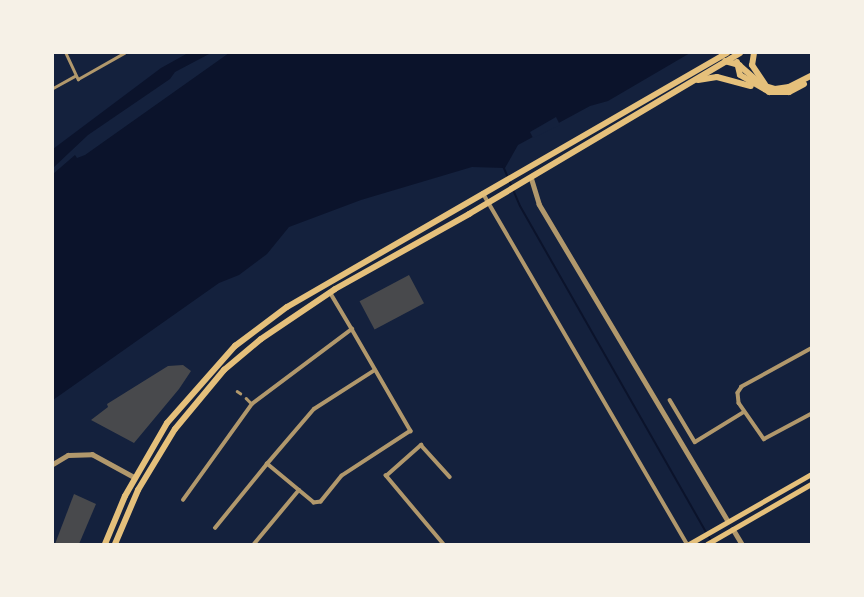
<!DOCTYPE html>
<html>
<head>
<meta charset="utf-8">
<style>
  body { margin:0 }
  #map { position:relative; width:864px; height:597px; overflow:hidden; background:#14213d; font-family:Poppins,sans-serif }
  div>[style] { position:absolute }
  .water>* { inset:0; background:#0b132b }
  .pier>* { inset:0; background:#14213d }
  .stream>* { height:2px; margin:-1px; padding:0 1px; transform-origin:1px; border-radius:1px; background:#0b132b }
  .building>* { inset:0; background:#48494c; transform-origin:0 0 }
  .pedestrian>* { height:2.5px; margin:-1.25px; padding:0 1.25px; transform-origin:1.25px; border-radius:1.25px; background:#b1986c }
  .minor>* { height:3.5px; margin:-1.75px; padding:0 1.75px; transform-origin:1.75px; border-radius:1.75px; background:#b1986c }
  .tertiary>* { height:4.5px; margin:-2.25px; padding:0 2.25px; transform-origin:2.25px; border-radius:2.25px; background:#b1986c }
  .secondary>* { height:5px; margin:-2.5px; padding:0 2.5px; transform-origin:2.5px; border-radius:2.5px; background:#e5c07b }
  .primary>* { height:6px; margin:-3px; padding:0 3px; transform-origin:3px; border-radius:3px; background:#e5c07b }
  span { translate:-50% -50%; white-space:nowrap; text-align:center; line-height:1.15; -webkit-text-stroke:4px #f6f1e7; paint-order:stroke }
  .frame { position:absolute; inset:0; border:54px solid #f6f1e7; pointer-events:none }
</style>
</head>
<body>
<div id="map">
  <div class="water">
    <i style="clip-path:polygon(188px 53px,211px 53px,175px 72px,170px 79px,88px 135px,53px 168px,53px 149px,161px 68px)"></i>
    <i style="clip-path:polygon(229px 53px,690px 53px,608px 101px,590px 106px,518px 145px,505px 168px,472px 167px,361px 200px,289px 227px,267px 254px,239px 275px,219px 283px,53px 400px,53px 174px,75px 155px,77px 158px,85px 155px)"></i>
  </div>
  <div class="pier">
    <i style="clip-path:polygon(556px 117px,560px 125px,533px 138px,530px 132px)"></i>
  </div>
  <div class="stream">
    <i style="left:503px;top:166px;width:43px;rotate:67deg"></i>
    <i style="left:520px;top:206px;width:389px;rotate:60.3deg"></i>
  </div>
  <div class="building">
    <i style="left:409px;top:275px;width:32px;height:56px;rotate:62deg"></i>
    <i style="clip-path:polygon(183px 365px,191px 371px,179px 389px,134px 443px,91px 420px,108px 407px,107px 404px,168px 366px)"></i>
    <i style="clip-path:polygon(74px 494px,96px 504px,79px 544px,55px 544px)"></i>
  </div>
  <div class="pedestrian">
    <i style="left:66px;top:53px;width:29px;rotate:65deg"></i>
    <i style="left:78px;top:79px;width:53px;rotate:-29.5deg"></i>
    <i style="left:53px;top:88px;width:25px;rotate:-29deg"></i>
    <i style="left:237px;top:391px;width:4px;rotate:34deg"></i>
    <i style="left:246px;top:398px;width:8px;rotate:45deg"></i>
  </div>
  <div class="minor">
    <i style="left:483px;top:193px;width:406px;rotate:59.8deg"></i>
    <i style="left:330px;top:292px;width:43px;rotate:59.3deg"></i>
    <i style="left:352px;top:329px;width:118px;rotate:60deg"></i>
    <i style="left:411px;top:431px;width:82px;rotate:146.9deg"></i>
    <i style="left:342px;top:476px;width:33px;rotate:129deg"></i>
    <i style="left:321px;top:502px;width:7px;rotate:172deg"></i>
    <i style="left:314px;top:503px;width:61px;rotate:-140.3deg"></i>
    <i style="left:267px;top:464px;width:72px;rotate:-49.5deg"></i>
    <i style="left:314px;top:409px;width:72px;rotate:-32.6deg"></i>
    <i style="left:811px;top:349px;width:79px;rotate:151.2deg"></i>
    <i style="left:742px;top:387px;width:7px;rotate:124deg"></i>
    <i style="left:738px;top:393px;width:10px;rotate:84deg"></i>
    <i style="left:739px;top:403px;width:44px;rotate:55.2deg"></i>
    <i style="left:764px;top:439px;width:53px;rotate:-28deg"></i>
    <i style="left:670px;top:400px;width:49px;rotate:59.2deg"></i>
    <i style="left:695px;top:442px;width:57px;rotate:-31.5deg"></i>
    <i style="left:183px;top:500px;width:118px;rotate:-54.3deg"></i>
    <i style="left:252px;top:404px;width:125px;rotate:-36.9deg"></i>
    <i style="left:215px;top:528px;width:82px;rotate:-50.9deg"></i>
    <i style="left:254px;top:544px;width:70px;rotate:-50.2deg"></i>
    <i style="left:443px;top:544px;width:89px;rotate:-130deg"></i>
    <i style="left:386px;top:476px;width:47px;rotate:-41.5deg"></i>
    <i style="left:421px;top:445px;width:43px;rotate:47.8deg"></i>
  </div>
  <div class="tertiary">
    <i style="left:531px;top:177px;width:28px;rotate:73deg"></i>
    <i style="left:539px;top:204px;width:369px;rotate:59.2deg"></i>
    <i style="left:53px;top:464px;width:17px;rotate:-31deg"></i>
    <i style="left:68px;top:455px;width:24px;rotate:-2deg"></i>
    <i style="left:92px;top:454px;width:48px;rotate:28.7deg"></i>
    <i style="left:733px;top:529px;width:17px;rotate:59deg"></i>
  </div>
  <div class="secondary">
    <i style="left:689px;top:544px;width:141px;rotate:-29.8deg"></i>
    <i style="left:707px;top:544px;width:120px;rotate:-30deg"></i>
  </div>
  <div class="primary">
    <i style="left:754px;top:53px;width:12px;rotate:99deg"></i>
    <i style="left:752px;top:65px;width:23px;rotate:56deg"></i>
    <i style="left:725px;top:61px;width:15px;rotate:16deg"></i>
    <i style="left:739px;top:65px;width:30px;rotate:41deg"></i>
    <i style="left:762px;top:85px;width:14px;rotate:17deg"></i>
    <i style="left:775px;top:89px;width:14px;rotate:-8deg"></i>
    <i style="left:789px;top:87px;width:25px;rotate:-27deg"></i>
    <i style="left:737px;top:62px;width:13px;rotate:77deg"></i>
    <i style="left:740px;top:75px;width:34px;rotate:30deg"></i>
    <i style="left:769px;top:92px;width:20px"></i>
    <i style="left:789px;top:92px;width:17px;rotate:-28deg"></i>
    <i style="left:698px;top:80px;width:19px;rotate:-9deg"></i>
    <i style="left:717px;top:77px;width:35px;rotate:15deg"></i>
    <i style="left:105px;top:544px;width:52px;rotate:-67.4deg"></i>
    <i style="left:125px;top:496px;width:84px;rotate:-60.1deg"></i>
    <i style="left:167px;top:423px;width:103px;rotate:-48.6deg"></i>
    <i style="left:235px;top:346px;width:65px;rotate:-36.9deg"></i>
    <i style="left:287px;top:307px;width:508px;rotate:-30deg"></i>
    <i style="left:115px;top:544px;width:59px;rotate:-66.9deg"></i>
    <i style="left:138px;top:490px;width:71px;rotate:-58.8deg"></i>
    <i style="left:175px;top:429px;width:77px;rotate:-50.3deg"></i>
    <i style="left:224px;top:370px;width:48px;rotate:-40deg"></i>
    <i style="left:261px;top:339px;width:89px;rotate:-34deg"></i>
    <i style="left:335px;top:289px;width:154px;rotate:-29.2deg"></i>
    <i style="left:469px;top:214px;width:315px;rotate:-30.7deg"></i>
  </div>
  <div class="frame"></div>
</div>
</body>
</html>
